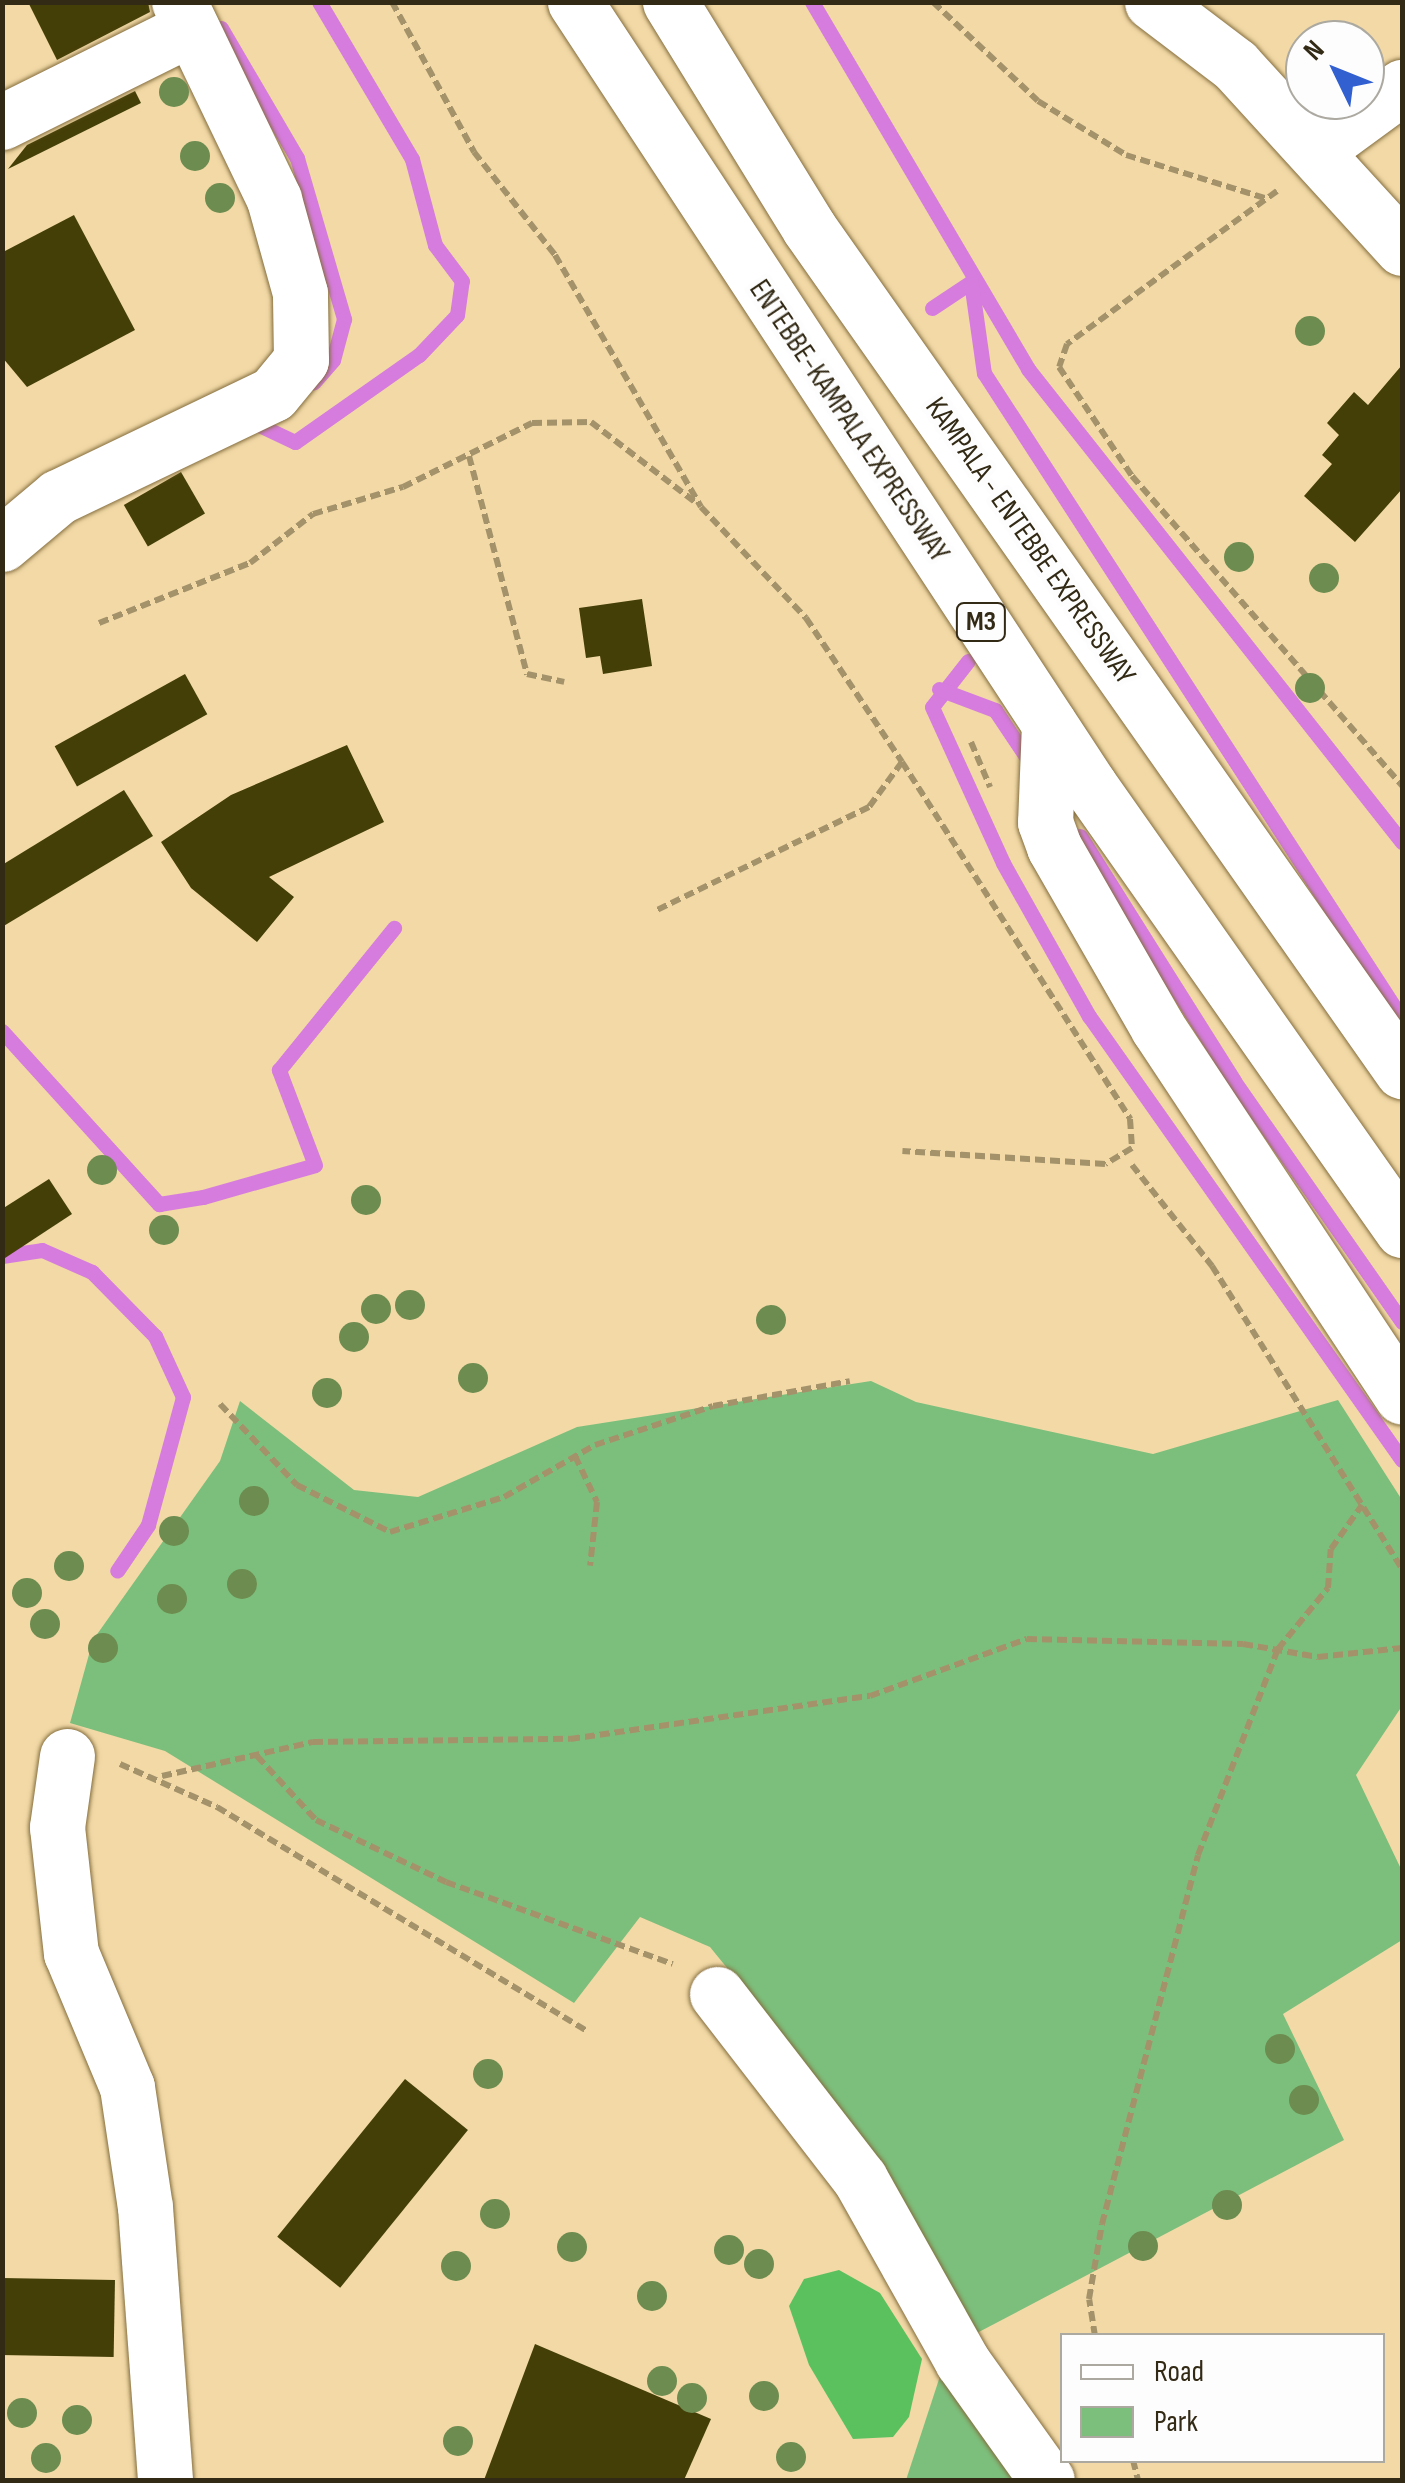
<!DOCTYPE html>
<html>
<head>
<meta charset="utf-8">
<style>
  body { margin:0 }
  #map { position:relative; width:1405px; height:2483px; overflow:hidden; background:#f2d9a6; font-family:"Sofia Sans Condensed",sans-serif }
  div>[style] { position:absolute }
  .green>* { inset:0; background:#7cbf7c }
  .forest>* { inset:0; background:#5bc15f }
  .stream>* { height:15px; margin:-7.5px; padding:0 7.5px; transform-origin:7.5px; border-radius:7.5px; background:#d67cde }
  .building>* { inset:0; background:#443f07; transform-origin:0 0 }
  .path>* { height:6px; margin-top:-3px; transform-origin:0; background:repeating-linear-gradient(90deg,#a4926b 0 10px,transparent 0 15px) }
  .roads { filter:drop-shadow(0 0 2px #846d3e) drop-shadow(0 0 2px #846d3e) }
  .street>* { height:55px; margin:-27.5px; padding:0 27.5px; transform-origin:27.5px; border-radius:27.5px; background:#fff }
  .highway>* { height:55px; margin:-27.5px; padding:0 27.5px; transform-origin:27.5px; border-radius:27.5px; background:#fff }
  .trees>* { width:30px; height:30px; margin:-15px; border-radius:50%; background:#6d8c50 }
  span { translate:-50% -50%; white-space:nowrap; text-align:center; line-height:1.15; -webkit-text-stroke:10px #fdfdfd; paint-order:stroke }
  .shield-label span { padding:2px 8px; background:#fdfdfd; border:2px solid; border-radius:8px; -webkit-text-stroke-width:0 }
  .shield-label { font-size:28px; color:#332a16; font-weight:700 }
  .street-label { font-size:30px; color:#332a16 }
  .frame { position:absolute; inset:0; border:5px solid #332a16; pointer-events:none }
  .legend { position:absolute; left:1060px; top:2333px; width:325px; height:130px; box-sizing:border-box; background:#fdfdfd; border:2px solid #aca9a1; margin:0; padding:12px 18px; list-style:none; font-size:30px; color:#332a16 }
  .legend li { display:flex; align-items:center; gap:20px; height:50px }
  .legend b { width:50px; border:2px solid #aca9a1 }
  .north { position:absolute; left:1285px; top:20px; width:100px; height:100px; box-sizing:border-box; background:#fdfdfd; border:2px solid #aca9a1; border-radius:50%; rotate:313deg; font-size:28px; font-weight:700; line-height:40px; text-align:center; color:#332a16 }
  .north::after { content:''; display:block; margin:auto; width:35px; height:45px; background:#3260d0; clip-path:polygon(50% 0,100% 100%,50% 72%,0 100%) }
</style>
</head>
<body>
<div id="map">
  <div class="green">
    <i style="clip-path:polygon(871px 1381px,916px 1402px,1153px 1454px,1338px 1400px,1402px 1500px,1402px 1706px,1356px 1775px,1402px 1871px,1402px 1940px,1283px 2014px,1344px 2140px,975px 2334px,793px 2049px,710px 1947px,640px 1917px,574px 2003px,165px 1751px,70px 1723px,93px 1640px,220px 1461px,240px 1401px,354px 1490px,418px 1497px,577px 1427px)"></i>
    <i style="clip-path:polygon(944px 2364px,1026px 2480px,906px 2480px)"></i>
  </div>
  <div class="forest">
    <i style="clip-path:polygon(839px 2270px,880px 2293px,922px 2359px,909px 2417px,893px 2437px,853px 2439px,809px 2365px,789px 2306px,804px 2279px)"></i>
  </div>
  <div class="stream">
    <i style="left:812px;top:2px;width:426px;rotate:59.5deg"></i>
    <i style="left:1028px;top:369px;width:603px;rotate:51.67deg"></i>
    <i style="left:221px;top:28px;width:151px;rotate:59.7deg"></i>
    <i style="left:297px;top:158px;width:168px;rotate:73.7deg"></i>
    <i style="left:344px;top:319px;width:42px;rotate:105deg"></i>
    <i style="left:333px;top:360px;width:30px;rotate:131deg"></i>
    <i style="left:932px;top:308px;width:47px;rotate:-33.7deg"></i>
    <i style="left:971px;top:282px;width:92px;rotate:81.9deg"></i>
    <i style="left:984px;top:373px;width:769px;rotate:57.09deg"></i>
    <i style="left:257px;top:424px;width:42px;rotate:25.3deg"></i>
    <i style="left:295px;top:442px;width:151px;rotate:-35.1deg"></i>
    <i style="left:419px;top:355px;width:55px;rotate:-46.5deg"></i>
    <i style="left:457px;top:315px;width:34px;rotate:-82deg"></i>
    <i style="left:462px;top:281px;width:45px;rotate:-126.9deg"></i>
    <i style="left:435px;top:245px;width:89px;rotate:-105deg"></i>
    <i style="left:412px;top:159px;width:182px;rotate:-120.6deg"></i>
    <i style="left:968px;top:661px;width:58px;rotate:128deg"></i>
    <i style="left:932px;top:707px;width:171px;rotate:65.5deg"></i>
    <i style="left:1003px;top:863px;width:176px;rotate:60.7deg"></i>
    <i style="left:1089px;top:1016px;width:543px;rotate:54.82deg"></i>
    <i style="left:939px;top:689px;width:60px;rotate:20.6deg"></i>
    <i style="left:995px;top:710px;width:61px;rotate:56.3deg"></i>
    <i style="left:1080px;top:836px;width:289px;rotate:57.8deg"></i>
    <i style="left:1234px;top:1081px;width:294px;rotate:55.1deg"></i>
    <i style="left:2px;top:1031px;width:234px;rotate:47.8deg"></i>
    <i style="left:159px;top:1204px;width:45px;rotate:-9deg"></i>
    <i style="left:203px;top:1197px;width:116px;rotate:-15.9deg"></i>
    <i style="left:315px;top:1165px;width:102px;rotate:-110.8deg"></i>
    <i style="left:279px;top:1070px;width:183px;rotate:-51deg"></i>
    <i style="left:2px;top:1256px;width:40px;rotate:-8.5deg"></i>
    <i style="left:42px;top:1250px;width:55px;rotate:23.7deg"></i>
    <i style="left:92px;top:1272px;width:90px;rotate:45.5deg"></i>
    <i style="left:155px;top:1336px;width:67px;rotate:65.3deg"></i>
    <i style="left:183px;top:1397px;width:133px;rotate:105.3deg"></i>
    <i style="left:148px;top:1525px;width:55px;rotate:124deg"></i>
  </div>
  <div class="building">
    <i style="clip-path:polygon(28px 2px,148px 2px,150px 12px,57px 60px)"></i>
    <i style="clip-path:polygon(135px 91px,141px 103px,8px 169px,27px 145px)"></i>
    <i style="clip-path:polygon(74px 215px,135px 330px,27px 387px,2px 357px,5px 251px)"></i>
    <i style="clip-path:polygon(1402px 365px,1402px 489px,1355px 542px,1304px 496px,1332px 464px,1322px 455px,1339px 435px,1327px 423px,1354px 392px,1368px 405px)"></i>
    <i style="left:181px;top:472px;width:48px;height:66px;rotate:60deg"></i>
    <i style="clip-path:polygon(642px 599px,652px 666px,603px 674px,600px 656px,586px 658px,579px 608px)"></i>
    <i style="left:185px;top:674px;width:46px;height:149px;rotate:61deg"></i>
    <i style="clip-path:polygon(347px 745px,384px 822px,269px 877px,294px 897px,257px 942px,191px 888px,161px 842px,231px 795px)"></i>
    <i style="clip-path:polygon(124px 790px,153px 836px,2px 927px,2px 865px)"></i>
    <i style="clip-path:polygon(49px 1179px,72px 1214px,2px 1260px,2px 1209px)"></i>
    <i style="left:405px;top:2079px;width:81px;height:203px;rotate:39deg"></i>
    <i style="left:2px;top:2278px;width:113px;height:77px;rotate:1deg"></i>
    <i style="clip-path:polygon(535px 2344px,711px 2419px,684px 2480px,484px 2480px)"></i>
  </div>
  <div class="path">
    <i style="left:392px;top:2px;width:171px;rotate:61.3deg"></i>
    <i style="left:474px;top:152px;width:131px;rotate:51.8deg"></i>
    <i style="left:555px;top:255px;width:291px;rotate:59.9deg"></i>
    <i style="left:701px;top:507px;width:153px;rotate:46.6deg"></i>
    <i style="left:806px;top:618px;width:173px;rotate:56.3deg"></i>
    <i style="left:902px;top:762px;width:56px;rotate:126.3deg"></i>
    <i style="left:869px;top:807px;width:236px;rotate:154.1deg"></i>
    <i style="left:933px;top:2px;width:144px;rotate:43.3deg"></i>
    <i style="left:1038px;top:101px;width:103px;rotate:31.5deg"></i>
    <i style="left:1126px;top:155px;width:149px;rotate:17.2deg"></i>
    <i style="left:1277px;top:191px;width:260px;rotate:143.9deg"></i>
    <i style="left:1067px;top:344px;width:24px;rotate:109deg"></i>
    <i style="left:1059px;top:367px;width:131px;rotate:56.2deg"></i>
    <i style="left:1132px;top:476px;width:411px;rotate:48.9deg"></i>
    <i style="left:469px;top:456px;width:226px;rotate:75.1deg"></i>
    <i style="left:527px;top:674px;width:38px;rotate:12deg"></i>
    <i style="left:99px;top:623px;width:162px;rotate:-21.7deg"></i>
    <i style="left:250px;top:563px;width:80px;rotate:-37.9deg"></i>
    <i style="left:313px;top:514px;width:94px;rotate:-16.7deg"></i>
    <i style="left:403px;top:487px;width:144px;rotate:-26.4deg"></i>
    <i style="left:532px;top:423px;width:59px;rotate:-1deg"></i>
    <i style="left:591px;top:422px;width:133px;rotate:37.6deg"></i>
    <i style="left:971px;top:742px;width:49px;rotate:67.1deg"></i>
    <i style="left:902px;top:762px;width:424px;rotate:57.4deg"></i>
    <i style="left:1130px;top:1119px;width:29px;rotate:86deg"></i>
    <i style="left:1132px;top:1148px;width:31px;rotate:149deg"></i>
    <i style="left:1105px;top:1164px;width:203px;rotate:-176.3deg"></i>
    <i style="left:1132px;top:1165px;width:129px;rotate:51.6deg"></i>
    <i style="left:1212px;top:1266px;width:358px;rotate:57.9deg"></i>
    <i style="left:220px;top:1404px;width:112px;rotate:46.5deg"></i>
    <i style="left:297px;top:1485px;width:104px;rotate:26.8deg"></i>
    <i style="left:390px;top:1532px;width:119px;rotate:-17.1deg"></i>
    <i style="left:504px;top:1497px;width:105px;rotate:-29.7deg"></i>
    <i style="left:595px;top:1445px;width:124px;rotate:-18.3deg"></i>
    <i style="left:713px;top:1406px;width:139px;rotate:-10.3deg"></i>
    <i style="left:575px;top:1456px;width:51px;rotate:64.4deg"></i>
    <i style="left:597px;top:1502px;width:64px;rotate:96.2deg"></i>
    <i style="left:257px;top:1756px;width:87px;rotate:47.3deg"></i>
    <i style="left:316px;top:1820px;width:144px;rotate:25.5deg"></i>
    <i style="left:446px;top:1882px;width:241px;rotate:19.9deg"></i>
    <i style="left:120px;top:1764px;width:106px;rotate:23.9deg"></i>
    <i style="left:217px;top:1807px;width:433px;rotate:31.2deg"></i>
    <i style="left:162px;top:1776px;width:155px;rotate:-12.7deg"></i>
    <i style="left:313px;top:1742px;width:257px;rotate:-0.7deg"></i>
    <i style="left:570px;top:1739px;width:303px;rotate:-8.2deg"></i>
    <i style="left:870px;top:1696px;width:167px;rotate:-20deg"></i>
    <i style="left:1027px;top:1639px;width:216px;rotate:1.3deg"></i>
    <i style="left:1243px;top:1644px;width:76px;rotate:9.8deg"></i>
    <i style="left:1318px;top:1657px;width:84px;rotate:-6.1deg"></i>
    <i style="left:1095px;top:2336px;width:37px;rotate:-99deg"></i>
    <i style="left:1089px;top:2299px;width:76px;rotate:-80.2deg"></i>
    <i style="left:1102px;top:2224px;width:381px;rotate:-75.4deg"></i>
    <i style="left:1198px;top:1855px;width:221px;rotate:-68.8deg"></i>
    <i style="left:1278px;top:1649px;width:79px;rotate:-50.7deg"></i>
    <i style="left:1328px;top:1588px;width:39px;rotate:-86deg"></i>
    <i style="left:1331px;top:1549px;width:54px;rotate:-54.8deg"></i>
    <i style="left:1133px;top:2460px;width:21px;rotate:76deg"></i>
  </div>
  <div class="roads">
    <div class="street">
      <i style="left:1152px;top:2px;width:104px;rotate:37.2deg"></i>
      <i style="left:1235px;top:65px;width:248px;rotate:47.6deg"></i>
      <i style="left:2px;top:122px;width:211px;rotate:-26.4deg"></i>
      <i style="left:1316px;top:150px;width:107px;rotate:-36.2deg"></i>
      <i style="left:2px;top:544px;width:73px;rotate:-40deg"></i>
      <i style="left:58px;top:497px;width:238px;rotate:-25.6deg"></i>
      <i style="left:273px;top:394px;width:44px;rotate:-50.5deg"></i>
      <i style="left:301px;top:360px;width:67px;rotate:-90.9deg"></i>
      <i style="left:300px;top:293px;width:98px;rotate:-105.5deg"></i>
      <i style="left:274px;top:199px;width:219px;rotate:-115.7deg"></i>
      <i style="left:1049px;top:724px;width:98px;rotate:92.3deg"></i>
      <i style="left:1045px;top:822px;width:27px;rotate:70deg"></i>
      <i style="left:1054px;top:847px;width:209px;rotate:60.1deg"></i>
      <i style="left:1158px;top:1028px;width:442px;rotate:56.5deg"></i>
      <i style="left:67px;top:1756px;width:72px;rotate:98deg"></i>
      <i style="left:57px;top:1827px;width:127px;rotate:83.7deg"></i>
      <i style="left:71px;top:1953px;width:145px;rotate:67.3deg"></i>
      <i style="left:127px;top:2087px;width:121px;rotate:81.5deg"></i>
      <i style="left:145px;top:2207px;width:274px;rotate:85.8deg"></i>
      <i style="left:717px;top:1994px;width:234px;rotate:52.3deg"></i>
      <i style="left:860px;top:2179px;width:209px;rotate:60.7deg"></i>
      <i style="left:962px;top:2361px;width:146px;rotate:54.5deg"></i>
    </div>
    <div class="highway">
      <i style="left:575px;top:2px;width:938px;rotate:56.7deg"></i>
      <i style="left:1090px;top:786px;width:543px;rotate:54.9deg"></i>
      <i style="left:670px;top:2px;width:265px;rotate:58.4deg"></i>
      <i style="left:809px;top:228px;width:1031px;rotate:54.88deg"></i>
    </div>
  </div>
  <div class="trees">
    <i style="left:174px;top:92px"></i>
    <i style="left:195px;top:156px"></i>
    <i style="left:220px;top:198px"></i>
    <i style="left:1310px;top:331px"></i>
    <i style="left:1239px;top:557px"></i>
    <i style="left:1324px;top:578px"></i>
    <i style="left:1310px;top:688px"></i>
    <i style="left:102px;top:1170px"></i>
    <i style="left:366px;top:1200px"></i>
    <i style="left:164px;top:1230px"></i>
    <i style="left:410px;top:1305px"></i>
    <i style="left:376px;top:1309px"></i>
    <i style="left:771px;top:1320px"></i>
    <i style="left:354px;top:1337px"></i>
    <i style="left:473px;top:1378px"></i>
    <i style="left:327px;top:1393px"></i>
    <i style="left:254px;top:1501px"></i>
    <i style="left:174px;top:1531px"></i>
    <i style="left:69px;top:1566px"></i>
    <i style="left:242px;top:1584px"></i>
    <i style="left:27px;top:1593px"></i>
    <i style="left:172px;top:1599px"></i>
    <i style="left:45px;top:1624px"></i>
    <i style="left:103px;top:1648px"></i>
    <i style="left:1280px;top:2049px"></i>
    <i style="left:488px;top:2074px"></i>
    <i style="left:1304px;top:2100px"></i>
    <i style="left:1227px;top:2205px"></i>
    <i style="left:495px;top:2214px"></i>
    <i style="left:1143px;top:2246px"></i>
    <i style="left:572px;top:2247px"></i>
    <i style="left:729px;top:2250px"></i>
    <i style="left:759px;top:2264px"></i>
    <i style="left:456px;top:2266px"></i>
    <i style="left:652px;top:2296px"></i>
    <i style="left:662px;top:2381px"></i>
    <i style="left:764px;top:2396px"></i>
    <i style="left:692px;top:2398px"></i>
    <i style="left:22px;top:2413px"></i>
    <i style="left:77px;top:2420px"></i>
    <i style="left:458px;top:2441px"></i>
    <i style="left:791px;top:2457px"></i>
    <i style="left:46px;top:2458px"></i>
  </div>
  <div class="shield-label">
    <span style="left:981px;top:622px">M3</span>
  </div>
  <div class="street-label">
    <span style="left:849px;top:421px;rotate:56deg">ENTEBBE-KAMPALA EXPRESSWAY</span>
    <span style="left:1030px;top:541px;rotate:55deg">KAMPALA - ENTEBBE EXPRESSWAY</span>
  </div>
  <div class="frame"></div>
  <ul class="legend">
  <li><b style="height:12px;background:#fff"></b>Road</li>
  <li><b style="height:28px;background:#7cbf7c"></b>Park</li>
  </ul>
  <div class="north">N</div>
</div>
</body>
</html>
